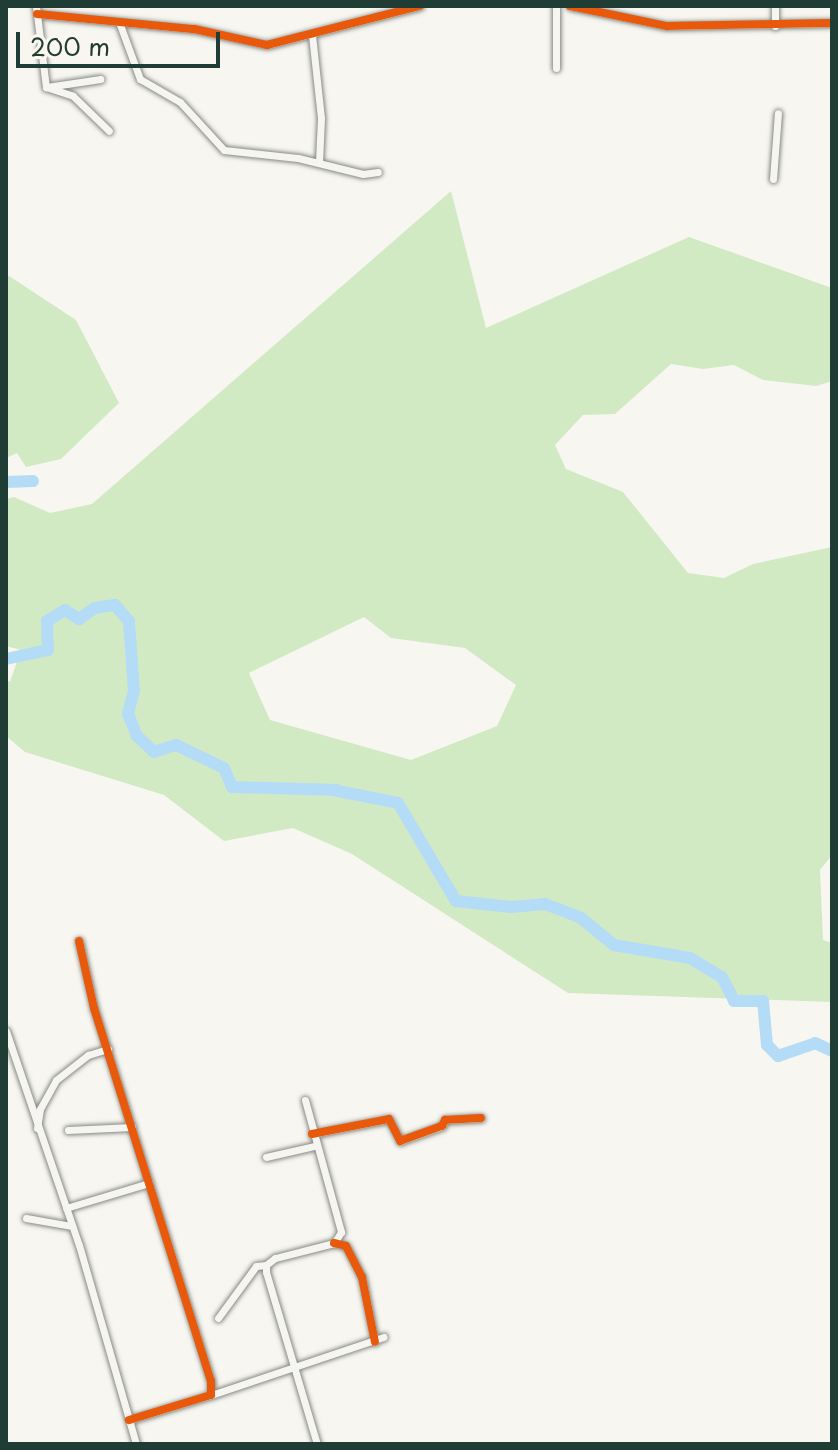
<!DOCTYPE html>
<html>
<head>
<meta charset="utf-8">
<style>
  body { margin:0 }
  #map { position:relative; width:838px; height:1450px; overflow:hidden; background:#f8f6f0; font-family:"Playpen Sans",sans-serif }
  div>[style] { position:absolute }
  .green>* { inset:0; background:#d2eac4 }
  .river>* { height:12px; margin:-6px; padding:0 6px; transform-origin:6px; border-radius:6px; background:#b5dcf6 }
  .roads { filter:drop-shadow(0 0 2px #868b86) drop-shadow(0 0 2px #868b86) }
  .minor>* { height:7px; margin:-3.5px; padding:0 3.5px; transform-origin:3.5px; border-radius:3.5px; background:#f6f5f1 }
  .cycleway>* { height:8px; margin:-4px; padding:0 4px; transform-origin:4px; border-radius:4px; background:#e8590c }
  span { translate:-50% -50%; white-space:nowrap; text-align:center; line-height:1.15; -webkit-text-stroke:7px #fbf7ec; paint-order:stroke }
  .frame { position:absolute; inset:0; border:8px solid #1f3d34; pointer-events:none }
  .scale { position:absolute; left:16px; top:32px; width:204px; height:36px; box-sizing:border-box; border:4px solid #1f3d34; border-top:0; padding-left:10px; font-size:24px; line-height:28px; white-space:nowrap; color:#1f3d34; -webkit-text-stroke:6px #fbf7ec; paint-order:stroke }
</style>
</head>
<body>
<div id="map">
  <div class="green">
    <i style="clip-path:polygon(evenodd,451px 191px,486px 328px,689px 237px,832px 288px,832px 381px,816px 386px,763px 380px,734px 365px,703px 369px,671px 364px,615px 414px,583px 415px,555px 445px,566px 469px,623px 492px,688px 573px,724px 578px,753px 564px,832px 547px,832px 855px,820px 870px,823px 940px,832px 943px,832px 1002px,568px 993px,352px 854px,293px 828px,224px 841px,164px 795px,25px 752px,6px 736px,6px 680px,10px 682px,21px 650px,6px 646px,6px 499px,14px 497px,50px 513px,92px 504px,451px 191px,364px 617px,391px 638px,465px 648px,516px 685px,497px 726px,411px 760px,270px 720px,249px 673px,364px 617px)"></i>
    <i style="clip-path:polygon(6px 274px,76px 320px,119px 403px,61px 459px,26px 467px,17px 453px,6px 458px)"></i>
  </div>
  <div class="river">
    <i style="left:6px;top:482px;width:27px;rotate:-2deg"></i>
    <i style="left:6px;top:659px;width:43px;rotate:-12.1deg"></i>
    <i style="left:48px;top:650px;width:29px;rotate:-92deg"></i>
    <i style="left:47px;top:621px;width:21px;rotate:-31deg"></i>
    <i style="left:65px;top:610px;width:17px;rotate:33deg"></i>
    <i style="left:79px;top:619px;width:19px;rotate:-35deg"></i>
    <i style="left:95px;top:608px;width:20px;rotate:-9deg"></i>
    <i style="left:115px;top:605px;width:21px;rotate:49deg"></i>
    <i style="left:129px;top:621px;width:70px;rotate:85.9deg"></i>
    <i style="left:134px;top:691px;width:24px;rotate:105deg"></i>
    <i style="left:128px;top:714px;width:24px;rotate:68deg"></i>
    <i style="left:137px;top:736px;width:23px;rotate:43deg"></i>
    <i style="left:154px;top:752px;width:23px;rotate:-18deg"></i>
    <i style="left:176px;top:745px;width:53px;rotate:25.6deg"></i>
    <i style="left:224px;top:768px;width:21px;rotate:67deg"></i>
    <i style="left:232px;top:787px;width:105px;rotate:1.6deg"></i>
    <i style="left:333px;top:790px;width:66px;rotate:11.3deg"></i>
    <i style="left:398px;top:803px;width:114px;rotate:59.4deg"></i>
    <i style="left:456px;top:901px;width:55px;rotate:6.2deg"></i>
    <i style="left:511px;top:907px;width:34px;rotate:-5deg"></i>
    <i style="left:545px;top:904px;width:39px;rotate:21deg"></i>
    <i style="left:581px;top:918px;width:43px;rotate:39.3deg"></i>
    <i style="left:614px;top:945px;width:77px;rotate:9.7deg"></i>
    <i style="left:690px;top:958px;width:37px;rotate:31deg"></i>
    <i style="left:722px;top:977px;width:27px;rotate:63deg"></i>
    <i style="left:734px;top:1001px;width:29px"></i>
    <i style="left:763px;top:1001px;width:44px;rotate:84.8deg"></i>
    <i style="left:767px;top:1045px;width:16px;rotate:45deg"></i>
    <i style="left:778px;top:1056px;width:39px;rotate:-19deg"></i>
    <i style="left:815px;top:1043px;width:19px;rotate:25deg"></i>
  </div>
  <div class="roads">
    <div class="minor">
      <i style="left:36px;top:6px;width:82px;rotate:83deg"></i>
      <i style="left:570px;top:6px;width:99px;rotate:11.7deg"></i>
      <i style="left:667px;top:26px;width:165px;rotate:-1deg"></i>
      <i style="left:37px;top:14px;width:158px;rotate:5.5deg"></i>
      <i style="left:194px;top:29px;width:75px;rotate:12.4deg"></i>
      <i style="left:267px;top:45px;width:158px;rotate:-14.3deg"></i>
      <i style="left:119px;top:22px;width:61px;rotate:69.8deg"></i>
      <i style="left:140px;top:79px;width:46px;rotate:29.9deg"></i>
      <i style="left:180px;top:102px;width:65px;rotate:47.5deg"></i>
      <i style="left:224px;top:150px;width:74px;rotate:6.2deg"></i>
      <i style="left:298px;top:158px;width:67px;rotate:13.8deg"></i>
      <i style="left:363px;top:174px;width:15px;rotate:-8deg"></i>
      <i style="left:775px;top:26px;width:20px;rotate:-90deg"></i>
      <i style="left:312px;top:35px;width:83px;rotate:83.8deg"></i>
      <i style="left:321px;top:118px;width:44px;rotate:92.6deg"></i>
      <i style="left:556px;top:68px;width:62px;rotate:-90deg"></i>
      <i style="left:46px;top:87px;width:28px;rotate:18deg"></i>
      <i style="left:73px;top:96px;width:50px;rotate:44.2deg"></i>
      <i style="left:47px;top:87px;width:54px;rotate:-8.6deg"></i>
      <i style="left:773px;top:179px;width:66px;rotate:-85.7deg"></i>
      <i style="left:79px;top:941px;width:69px;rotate:77.4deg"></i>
      <i style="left:94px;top:1008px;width:391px;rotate:72.6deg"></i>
      <i style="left:211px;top:1381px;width:14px;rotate:90deg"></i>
      <i style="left:211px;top:1395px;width:86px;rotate:163deg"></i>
      <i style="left:6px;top:1031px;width:226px;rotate:71.2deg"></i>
      <i style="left:79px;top:1245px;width:207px;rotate:74deg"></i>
      <i style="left:305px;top:1100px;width:137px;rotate:74.7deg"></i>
      <i style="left:341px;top:1232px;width:13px;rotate:122deg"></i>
      <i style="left:334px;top:1243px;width:61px;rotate:165.7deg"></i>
      <i style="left:275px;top:1258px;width:11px;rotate:142deg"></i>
      <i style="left:266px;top:1265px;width:7px;rotate:90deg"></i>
      <i style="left:266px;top:1272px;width:179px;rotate:73.5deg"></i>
      <i style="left:37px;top:1128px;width:19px;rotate:-81deg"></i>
      <i style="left:40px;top:1109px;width:33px;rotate:-61deg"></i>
      <i style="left:56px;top:1080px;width:41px;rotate:-38deg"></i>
      <i style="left:88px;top:1055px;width:21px;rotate:-17deg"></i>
      <i style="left:68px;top:1130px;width:64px;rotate:-2.7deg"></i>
      <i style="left:312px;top:1134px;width:78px;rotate:-11deg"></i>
      <i style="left:389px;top:1119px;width:25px;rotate:63deg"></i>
      <i style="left:400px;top:1141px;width:45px;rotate:-19.7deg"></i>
      <i style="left:442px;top:1126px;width:7px;rotate:-63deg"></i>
      <i style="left:445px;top:1120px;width:36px;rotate:-3deg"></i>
      <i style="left:266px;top:1157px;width:49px;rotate:-12.9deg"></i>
      <i style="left:66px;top:1208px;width:87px;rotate:-16.8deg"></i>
      <i style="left:26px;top:1218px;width:47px;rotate:9.9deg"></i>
      <i style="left:334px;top:1243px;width:12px;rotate:14deg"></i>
      <i style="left:346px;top:1246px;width:35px;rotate:63deg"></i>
      <i style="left:362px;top:1277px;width:66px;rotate:78.7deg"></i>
      <i style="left:218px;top:1318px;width:64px;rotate:-53.8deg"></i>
      <i style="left:256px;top:1266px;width:10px;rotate:-6deg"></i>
      <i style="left:211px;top:1395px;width:182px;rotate:-18.6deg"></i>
    </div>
  </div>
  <div class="cycleway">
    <i style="left:570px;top:6px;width:99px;rotate:11.7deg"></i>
    <i style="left:667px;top:26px;width:165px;rotate:-1deg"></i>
    <i style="left:37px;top:14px;width:158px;rotate:5.5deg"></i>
    <i style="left:194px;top:29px;width:75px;rotate:12.4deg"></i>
    <i style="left:267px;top:45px;width:158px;rotate:-14.3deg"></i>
    <i style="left:79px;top:941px;width:69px;rotate:77.4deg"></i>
    <i style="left:94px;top:1008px;width:391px;rotate:72.6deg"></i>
    <i style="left:211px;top:1381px;width:14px;rotate:90deg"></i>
    <i style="left:211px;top:1395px;width:86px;rotate:163deg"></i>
    <i style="left:312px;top:1134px;width:78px;rotate:-11deg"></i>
    <i style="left:389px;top:1119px;width:25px;rotate:63deg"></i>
    <i style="left:400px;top:1141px;width:45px;rotate:-19.7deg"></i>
    <i style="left:442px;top:1126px;width:7px;rotate:-63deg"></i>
    <i style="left:445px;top:1120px;width:36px;rotate:-3deg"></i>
    <i style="left:334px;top:1243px;width:12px;rotate:14deg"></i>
    <i style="left:346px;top:1246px;width:35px;rotate:63deg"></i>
    <i style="left:362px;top:1277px;width:66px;rotate:78.7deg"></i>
  </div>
  <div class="frame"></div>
  <div class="scale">200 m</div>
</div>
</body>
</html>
